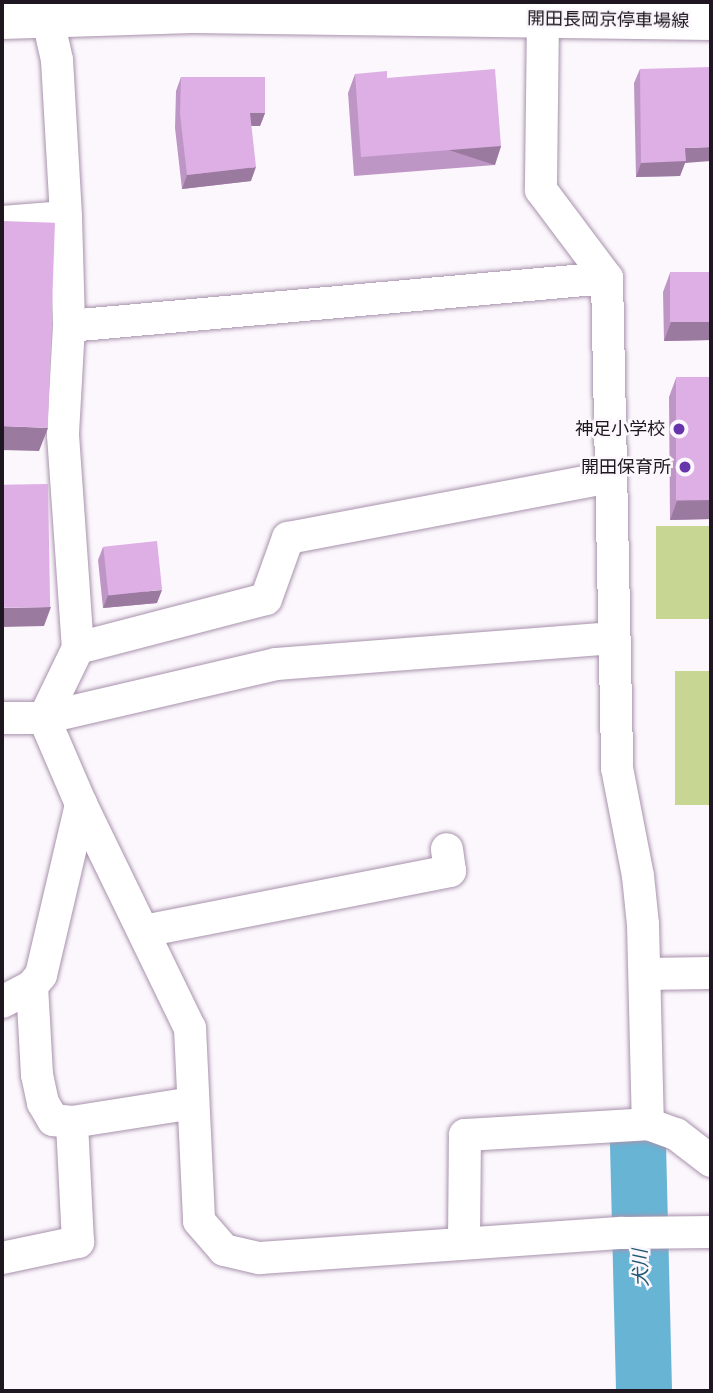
<!DOCTYPE html>
<html>
<head>
<meta charset="utf-8">
<style>
  body { margin:0 }
  #map { position:relative; width:713px; height:1393px; overflow:hidden; background:#fcf7fd; font-family:"Archivo Narrow","Noto Sans JP",sans-serif }
  div>[style] { position:absolute }
  .green>* { inset:0; background:#c7d693; transform-origin:0 0 }
  .stream>* { height:10px; margin:-5px; padding:0 5px; transform-origin:5px; border-radius:5px; background:#68b4d5 }
  .river>* { height:56px; margin:-28px; padding:0 28px; transform-origin:28px; border-radius:28px; background:#68b4d5 }
  .roads { filter:drop-shadow(0 0 2px #a892ac) drop-shadow(0 0 2px #a892ac) }
  .street>* { height:32px; margin:-16px; padding:0 16px; transform-origin:16px; border-radius:16px; background:#fff }
  .secondary>* { height:38px; margin:-19px; padding:0 19px; transform-origin:19px; border-radius:19px; background:#fff }
  .wall>* { inset:0; background:#be96c5 }
  .shaded-wall>* { inset:0; background:#9b7aa0; transform-origin:0 0 }
  .building>* { inset:0; background:#ddafe5; transform-origin:0 0 }
  .dots>* { width:19px; height:19px; translate:-50% -50%; box-sizing:border-box; border:4px solid #fcf7fd; border-radius:50% }
  span { translate:-50% -50%; white-space:nowrap; text-align:center; line-height:1.15; -webkit-text-stroke:5px #fcf7fd; paint-order:stroke }
  .street-label { font-size:18px; color:#1e1620 }
  .poi-label { font-size:18px; color:#1e1620 }
  .right { translate:-100% -50%; text-align:right }
  .water-label { font-size:19px; color:#1e5a71; font-style:italic }
  .frame { position:absolute; inset:0; border:4px solid #1e1620; pointer-events:none }
</style>
</head>
<body>
<div id="map">
  <div class="green">
    <i style="left:711px;top:526px;width:93px;height:55px;rotate:90deg"></i>
    <i style="left:675px;top:671px;width:36px;height:134px"></i>
  </div>
  <div class="stream">
    <i style="left:621px;top:1281px;width:38px;rotate:55deg"></i>
  </div>
  <div class="river">
    <i style="left:638px;top:1144px;width:247px;rotate:88.6deg"></i>
  </div>
  <div class="roads">
    <div class="street">
      <i style="left:44px;top:2px;width:59px;rotate:77.4deg"></i>
      <i style="left:57px;top:60px;width:157px;rotate:86.7deg"></i>
      <i style="left:66px;top:217px;width:109px;rotate:88.4deg"></i>
      <i style="left:69px;top:326px;width:109px;rotate:93.2deg"></i>
      <i style="left:63px;top:435px;width:214px;rotate:86deg"></i>
      <i style="left:78px;top:648px;width:78px;rotate:115.9deg"></i>
      <i style="left:44px;top:718px;width:94px;rotate:66.7deg"></i>
      <i style="left:81px;top:804px;width:249px;rotate:64.1deg"></i>
      <i style="left:190px;top:1028px;width:193px;rotate:87.3deg"></i>
      <i style="left:199px;top:1221px;width:38px;rotate:49deg"></i>
      <i style="left:224px;top:1250px;width:37px;rotate:13deg"></i>
      <i style="left:260px;top:1258px;width:363px;rotate:-4deg"></i>
      <i style="left:622px;top:1233px;width:89px;rotate:-0.6deg"></i>
      <i style="left:543px;top:19px;width:171px;rotate:90.7deg"></i>
      <i style="left:541px;top:190px;width:110px;rotate:53.1deg"></i>
      <i style="left:607px;top:278px;width:490px;rotate:88.8deg"></i>
      <i style="left:617px;top:768px;width:110px;rotate:79deg"></i>
      <i style="left:638px;top:876px;width:48px;rotate:84.1deg"></i>
      <i style="left:643px;top:924px;width:200px;rotate:88.6deg"></i>
      <i style="left:648px;top:1124px;width:30px;rotate:20deg"></i>
      <i style="left:676px;top:1134px;width:44px;rotate:37.6deg"></i>
      <i style="left:2px;top:222px;width:64px;rotate:-4.5deg"></i>
      <i style="left:69px;top:326px;width:540px;rotate:-5.1deg"></i>
      <i style="left:78px;top:648px;width:194px;rotate:-14.6deg"></i>
      <i style="left:266px;top:599px;width:65px;rotate:-70.2deg"></i>
      <i style="left:288px;top:538px;width:328px;rotate:-10.7deg"></i>
      <i style="left:2px;top:718px;width:42px"></i>
      <i style="left:44px;top:718px;width:238px;rotate:-13.1deg"></i>
      <i style="left:276px;top:664px;width:339px;rotate:-4.4deg"></i>
      <i style="left:144px;top:931px;width:312px;rotate:-11.1deg"></i>
      <i style="left:450px;top:871px;width:22px;rotate:-98deg"></i>
      <i style="left:645px;top:974px;width:66px;rotate:-0.9deg"></i>
      <i style="left:2px;top:1002px;width:34px;rotate:-28deg"></i>
      <i style="left:72px;top:1122px;width:19px;rotate:-174deg"></i>
      <i style="left:53px;top:1120px;width:20px;rotate:-120deg"></i>
      <i style="left:43px;top:1103px;width:29px;rotate:-102deg"></i>
      <i style="left:37px;top:1075px;width:89px;rotate:-93.2deg"></i>
      <i style="left:32px;top:986px;width:14px;rotate:-51deg"></i>
      <i style="left:41px;top:975px;width:176px;rotate:-76.8deg"></i>
      <i style="left:464px;top:1243px;width:108px;rotate:-89.5deg"></i>
      <i style="left:465px;top:1135px;width:183px;rotate:-3.4deg"></i>
      <i style="left:2px;top:1258px;width:78px;rotate:-11.9deg"></i>
      <i style="left:78px;top:1242px;width:120px;rotate:-92.9deg"></i>
      <i style="left:72px;top:1122px;width:122px;rotate:-8.9deg"></i>
    </div>
    <div class="secondary">
      <i style="left:2px;top:20px;width:190px;rotate:-1.8deg"></i>
      <i style="left:192px;top:14px;width:519px;rotate:0.77deg"></i>
    </div>
  </div>
  <div class="wall">
    <i style="clip-path:polygon(640px 69px,685px 163px,680px 176px,636px 177px,634px 83px)"></i>
    <i style="clip-path:polygon(355px 74px,387px 78px,501px 146px,495px 165px,354px 176px,348px 93px)"></i>
    <i style="clip-path:polygon(181px 77px,265px 113px,260px 126px,251px 126px,251px 181px,182px 189px,175px 128px,176px 91px)"></i>
    <i style="clip-path:polygon(711px 272px,711px 340px,664px 341px,663px 292px,670px 273px)"></i>
    <i style="clip-path:polygon(711px 377px,711px 519px,670px 520px,669px 397px,676px 378px)"></i>
    <i style="clip-path:polygon(103px 547px,157px 603px,103px 608px,98px 560px)"></i>
  </div>
  <div class="shaded-wall">
    <i style="clip-path:polygon(250px 113px,265px 113px,260px 126px,245px 126px)"></i>
    <i style="left:501px;top:146px;width:20px;height:140px;rotate:108deg"></i>
    <i style="clip-path:polygon(711px 147px,711px 161px,685px 163px,680px 176px,636px 177px,641px 163px,685px 148px)"></i>
    <i style="clip-path:polygon(256px 167px,251px 181px,182px 189px,187px 175px)"></i>
    <i style="clip-path:polygon(671px 322px,711px 322px,711px 340px,664px 341px)"></i>
    <i style="clip-path:polygon(2px 426px,48px 428px,39px 451px,2px 450px)"></i>
    <i style="clip-path:polygon(711px 500px,711px 519px,670px 520px,677px 501px)"></i>
    <i style="clip-path:polygon(162px 590px,157px 603px,103px 608px,108px 595px)"></i>
    <i style="clip-path:polygon(51px 607px,44px 626px,2px 627px,2px 608px)"></i>
  </div>
  <div class="building">
    <i style="clip-path:polygon(711px 67px,711px 147px,685px 148px,686px 161px,641px 163px,640px 69px)"></i>
    <i style="clip-path:polygon(495px 69px,501px 146px,361px 157px,355px 74px,387px 71px,387px 78px)"></i>
    <i style="clip-path:polygon(181px 77px,265px 77px,265px 113px,250px 113px,256px 167px,187px 175px,180px 114px)"></i>
    <i style="left:2px;top:221px;width:53px;height:205px;rotate:2deg"></i>
    <i style="left:711px;top:272px;width:50px;height:41px;rotate:90deg"></i>
    <i style="left:711px;top:377px;width:123px;height:35px;rotate:90deg"></i>
    <i style="left:48px;top:484px;width:123px;height:46px;rotate:89deg"></i>
    <i style="left:157px;top:541px;width:49px;height:54px;rotate:84deg"></i>
    <i style="clip-path:polygon(2px 792px,3px 812px,2px 812px)"></i>
  </div>
  <div class="dots">
    <i style="left:679px;top:429px;background:#6634ab"></i>
    <i style="left:685px;top:467px;background:#6634ab"></i>
  </div>
  <div class="street-label">
    <span style="left:608px;top:20px;rotate:1deg">開田長岡京停車場線</span>
  </div>
  <div class="poi-label">
    <span class="right" style="left:665px;top:429px">神足小学校</span>
    <span class="right" style="left:671px;top:467px">開田保育所</span>
  </div>
  <div class="water-label">
    <span style="left:641px;top:1268px;rotate:-92deg">犬川</span>
  </div>
  <div class="frame"></div>
</div>
</body>
</html>
